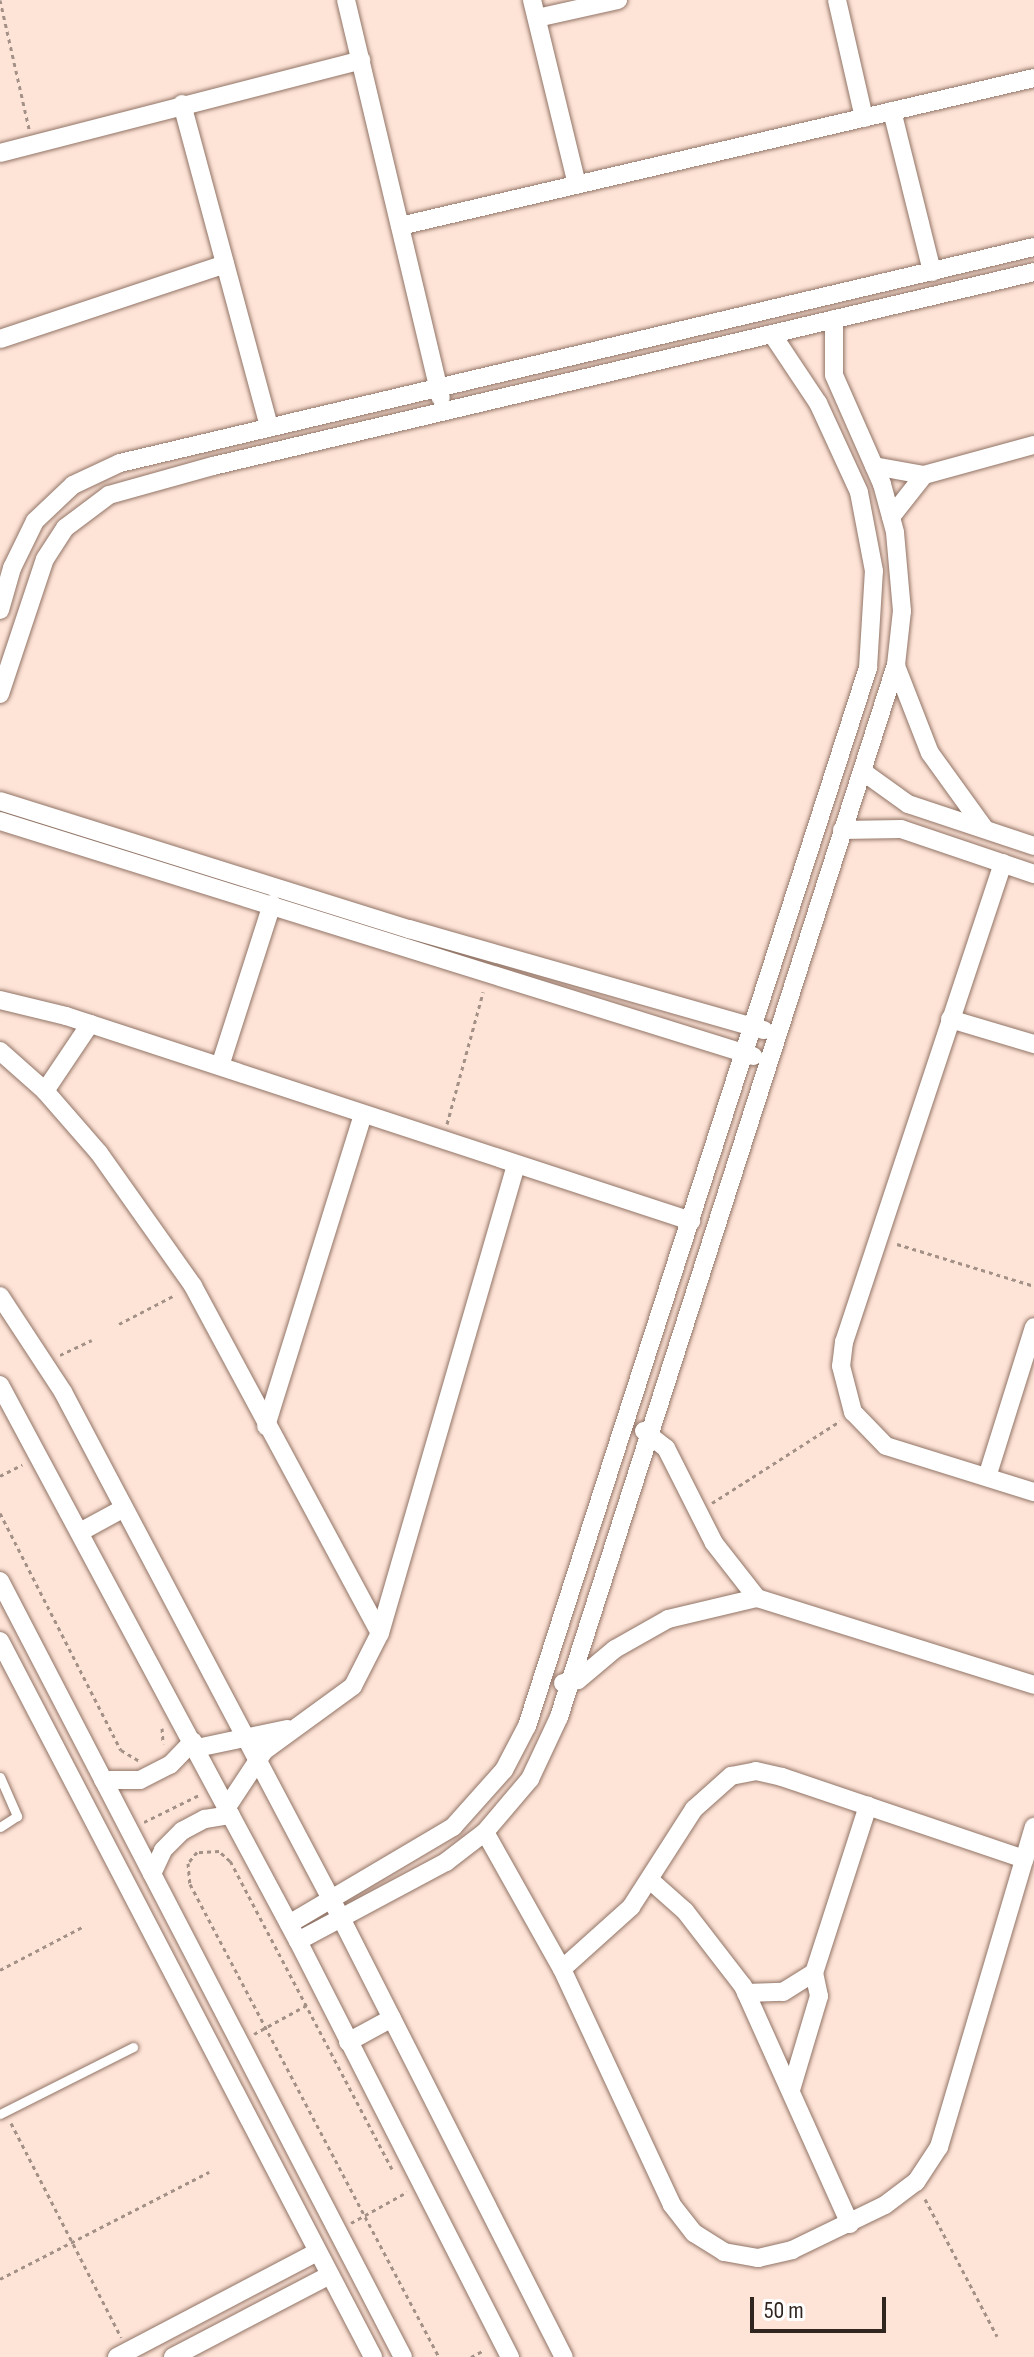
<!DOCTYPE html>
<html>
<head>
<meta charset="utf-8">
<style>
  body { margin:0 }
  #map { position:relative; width:1034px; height:2357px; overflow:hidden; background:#fee4d7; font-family:"Sofia Sans Condensed",sans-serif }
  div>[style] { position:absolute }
  .path>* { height:3px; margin-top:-1.5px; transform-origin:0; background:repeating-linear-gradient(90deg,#a39086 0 4px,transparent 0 8px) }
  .roads { filter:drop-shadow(0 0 2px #917466) drop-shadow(0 0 2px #917466) }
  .service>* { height:9px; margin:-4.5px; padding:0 4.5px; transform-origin:4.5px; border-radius:4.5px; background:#fff }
  .minor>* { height:18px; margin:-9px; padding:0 9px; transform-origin:9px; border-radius:9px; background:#fff }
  span { translate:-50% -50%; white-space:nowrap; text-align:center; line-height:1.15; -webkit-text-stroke:6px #fff; paint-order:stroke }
  .scale { position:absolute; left:750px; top:2297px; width:136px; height:36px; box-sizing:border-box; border:4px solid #31251f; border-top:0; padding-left:10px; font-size:24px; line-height:28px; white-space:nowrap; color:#31251f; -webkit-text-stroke:6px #fff; paint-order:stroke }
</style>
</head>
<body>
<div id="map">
  <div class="path">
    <i style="left:0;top:0;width:132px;rotate:77.3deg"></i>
    <i style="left:447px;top:1124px;width:137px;rotate:-74.7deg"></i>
    <i style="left:897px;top:1244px;width:143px;rotate:17deg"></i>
    <i style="left:119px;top:1324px;width:63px;rotate:-27.4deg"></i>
    <i style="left:60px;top:1355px;width:35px;rotate:-25deg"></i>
    <i style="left:0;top:1476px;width:25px;rotate:-27deg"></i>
    <i style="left:712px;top:1503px;width:152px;rotate:-32.6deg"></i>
    <i style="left:0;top:1513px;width:266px;rotate:63deg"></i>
    <i style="left:121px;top:1750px;width:21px;rotate:31deg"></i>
    <i style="left:162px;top:1728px;width:16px;rotate:86deg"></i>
    <i style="left:144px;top:1822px;width:61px;rotate:-26.1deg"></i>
    <i style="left:0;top:1970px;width:95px;rotate:-27.6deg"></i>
    <i style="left:254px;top:2034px;width:60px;rotate:-28.7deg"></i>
    <i style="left:11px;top:2123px;width:241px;rotate:62.8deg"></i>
    <i style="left:392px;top:2169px;width:348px;rotate:-117.7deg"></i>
    <i style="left:230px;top:1861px;width:15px;rotate:-138deg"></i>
    <i style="left:219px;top:1851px;width:22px;rotate:177deg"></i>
    <i style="left:197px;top:1852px;width:14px;rotate:129deg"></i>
    <i style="left:188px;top:1863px;width:21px;rotate:85deg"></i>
    <i style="left:190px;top:1884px;width:535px;rotate:62.24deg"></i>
    <i style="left:925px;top:2199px;width:155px;rotate:62.3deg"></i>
    <i style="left:351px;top:2223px;width:64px;rotate:-29deg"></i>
    <i style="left:0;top:2279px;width:235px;rotate:-27.1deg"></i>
    <i style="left:471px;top:2357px;width:15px;rotate:-28deg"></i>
  </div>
  <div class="roads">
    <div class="service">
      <i style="left:0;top:1777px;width:43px;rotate:66.4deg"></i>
      <i style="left:17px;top:1816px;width:20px;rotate:147deg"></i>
      <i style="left:0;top:2114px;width:149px;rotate:-26.7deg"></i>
    </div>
    <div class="minor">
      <i style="left:346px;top:0;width:409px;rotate:76.6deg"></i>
      <i style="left:532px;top:0;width:190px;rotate:76.3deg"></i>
      <i style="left:837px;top:0;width:121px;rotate:77.1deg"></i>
      <i style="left:537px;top:18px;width:83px;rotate:-12.5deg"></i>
      <i style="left:182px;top:104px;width:335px;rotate:74.9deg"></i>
      <i style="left:892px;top:111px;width:166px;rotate:76deg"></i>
      <i style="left:0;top:153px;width:373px;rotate:-14.4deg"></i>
      <i style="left:400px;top:226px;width:651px;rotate:-13.14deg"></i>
      <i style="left:0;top:339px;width:237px;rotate:-18.4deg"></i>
      <i style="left:874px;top:466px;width:51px;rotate:10.2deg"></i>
      <i style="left:924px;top:475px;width:114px;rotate:-15.3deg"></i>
      <i style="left:891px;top:517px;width:53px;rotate:-51.8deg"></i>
      <i style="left:0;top:610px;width:44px;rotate:-74.1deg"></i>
      <i style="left:12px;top:568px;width:52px;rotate:-63.9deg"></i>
      <i style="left:35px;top:521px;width:52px;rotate:-43.5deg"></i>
      <i style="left:73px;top:485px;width:52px;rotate:-25.1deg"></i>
      <i style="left:120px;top:463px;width:939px;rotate:-13.3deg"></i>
      <i style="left:896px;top:666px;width:93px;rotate:68.7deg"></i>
      <i style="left:930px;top:753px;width:92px;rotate:54.2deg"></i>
      <i style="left:0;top:694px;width:142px;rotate:-71.6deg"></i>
      <i style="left:45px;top:559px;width:37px;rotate:-57deg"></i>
      <i style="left:65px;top:528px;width:55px;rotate:-36.9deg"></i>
      <i style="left:109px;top:495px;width:108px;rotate:-15.6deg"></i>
      <i style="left:213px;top:466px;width:844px;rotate:-13.29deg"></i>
      <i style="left:862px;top:771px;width:57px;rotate:35.7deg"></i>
      <i style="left:908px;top:804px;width:133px;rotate:18.4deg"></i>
      <i style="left:0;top:801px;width:429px;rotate:17.4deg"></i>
      <i style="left:409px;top:929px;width:369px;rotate:15.9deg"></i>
      <i style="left:0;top:821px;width:789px;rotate:17.33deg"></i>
      <i style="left:842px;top:830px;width:59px;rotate:-1deg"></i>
      <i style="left:901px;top:829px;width:140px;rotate:18.7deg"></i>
      <i style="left:1003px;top:863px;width:505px;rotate:108.36deg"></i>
      <i style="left:844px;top:1342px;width:24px;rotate:97deg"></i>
      <i style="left:841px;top:1366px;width:48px;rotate:75.4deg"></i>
      <i style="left:853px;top:1412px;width:47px;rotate:45.9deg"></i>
      <i style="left:886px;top:1446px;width:155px;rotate:17.3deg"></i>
      <i style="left:0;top:1000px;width:68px;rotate:13.6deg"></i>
      <i style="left:66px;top:1016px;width:658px;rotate:18.16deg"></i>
      <i style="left:950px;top:1019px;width:88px;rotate:16.6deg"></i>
      <i style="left:0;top:1051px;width:60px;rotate:41.6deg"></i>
      <i style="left:45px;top:1091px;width:82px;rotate:48.9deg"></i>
      <i style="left:99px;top:1153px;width:163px;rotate:54.7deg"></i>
      <i style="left:193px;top:1286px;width:394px;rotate:61.7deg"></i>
      <i style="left:220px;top:1066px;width:170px;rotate:-72.2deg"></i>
      <i style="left:45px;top:1091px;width:81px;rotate:-56.1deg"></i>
      <i style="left:0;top:1296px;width:115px;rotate:56.7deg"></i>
      <i style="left:63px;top:1392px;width:595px;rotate:62.14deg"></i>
      <i style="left:341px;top:1918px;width:492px;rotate:63.1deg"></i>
      <i style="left:0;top:1385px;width:631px;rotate:61.81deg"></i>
      <i style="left:298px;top:1941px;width:467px;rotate:63deg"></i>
      <i style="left:266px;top:1426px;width:323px;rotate:-72.7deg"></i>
      <i style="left:644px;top:1431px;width:28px;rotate:38deg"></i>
      <i style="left:666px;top:1448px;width:106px;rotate:63.2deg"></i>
      <i style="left:714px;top:1543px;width:70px;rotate:52deg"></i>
      <i style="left:987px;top:1477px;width:157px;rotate:-72.6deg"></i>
      <i style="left:80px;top:1532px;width:50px;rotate:-28.6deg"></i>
      <i style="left:0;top:1581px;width:874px;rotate:62.56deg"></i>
      <i style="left:0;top:1641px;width:807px;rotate:62.48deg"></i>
      <i style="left:563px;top:1683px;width:15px;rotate:-11deg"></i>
      <i style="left:578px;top:1680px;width:48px;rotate:-40deg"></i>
      <i style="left:615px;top:1649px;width:61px;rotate:-29.5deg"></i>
      <i style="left:668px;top:1619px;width:91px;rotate:-13.3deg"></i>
      <i style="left:757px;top:1598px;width:290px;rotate:17.4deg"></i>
      <i style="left:197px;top:1748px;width:92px;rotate:-11.9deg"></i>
      <i style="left:103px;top:1780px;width:37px"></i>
      <i style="left:140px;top:1780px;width:34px;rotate:-27deg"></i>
      <i style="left:170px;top:1765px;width:33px;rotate:-46deg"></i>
      <i style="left:227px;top:1807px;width:67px;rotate:-56.5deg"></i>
      <i style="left:264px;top:1751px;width:110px;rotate:-36.1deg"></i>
      <i style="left:353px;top:1686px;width:59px;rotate:-63deg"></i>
      <i style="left:380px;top:1633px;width:486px;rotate:-73.8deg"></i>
      <i style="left:485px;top:1832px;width:157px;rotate:60.7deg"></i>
      <i style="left:562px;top:1969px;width:260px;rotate:65deg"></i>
      <i style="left:672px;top:2205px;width:36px;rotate:52deg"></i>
      <i style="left:694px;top:2233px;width:36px;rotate:32deg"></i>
      <i style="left:724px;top:2252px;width:35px;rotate:10deg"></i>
      <i style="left:758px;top:2258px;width:35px;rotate:-13deg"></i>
      <i style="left:792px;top:2250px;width:103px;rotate:-25.8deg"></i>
      <i style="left:885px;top:2205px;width:39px;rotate:-37deg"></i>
      <i style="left:916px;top:2182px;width:42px;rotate:-56.7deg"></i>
      <i style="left:939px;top:2147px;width:334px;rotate:-73.5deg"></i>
      <i style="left:152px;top:1874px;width:26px;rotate:-65deg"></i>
      <i style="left:163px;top:1850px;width:27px;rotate:-45deg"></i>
      <i style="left:182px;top:1831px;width:26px;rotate:-28deg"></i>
      <i style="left:205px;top:1819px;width:26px;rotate:-9deg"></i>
      <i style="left:650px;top:1880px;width:47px;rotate:41.5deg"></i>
      <i style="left:685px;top:1911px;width:95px;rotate:52.3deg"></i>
      <i style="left:743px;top:1986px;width:261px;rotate:65.8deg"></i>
      <i style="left:289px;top:1924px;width:191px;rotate:-30.6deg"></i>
      <i style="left:453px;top:1827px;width:76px;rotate:-48.2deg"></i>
      <i style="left:504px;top:1770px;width:50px;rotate:-62.4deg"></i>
      <i style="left:527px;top:1726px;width:1112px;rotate:-72.14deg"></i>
      <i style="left:868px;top:668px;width:97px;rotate:-86.5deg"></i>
      <i style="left:874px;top:571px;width:80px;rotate:-100.8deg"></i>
      <i style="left:859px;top:492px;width:98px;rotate:-114.7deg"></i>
      <i style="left:818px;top:403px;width:83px;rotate:-123.7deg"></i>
      <i style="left:298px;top:1941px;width:168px;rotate:-28.1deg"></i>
      <i style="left:446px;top:1862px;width:49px;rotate:-37.6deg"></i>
      <i style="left:485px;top:1832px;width:70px;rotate:-49.7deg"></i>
      <i style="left:530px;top:1779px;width:68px;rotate:-64.9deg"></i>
      <i style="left:559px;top:1717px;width:1105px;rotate:-72.24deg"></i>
      <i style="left:896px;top:665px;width:54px;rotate:-83.7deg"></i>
      <i style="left:902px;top:611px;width:79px;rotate:-95.1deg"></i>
      <i style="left:895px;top:532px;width:50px;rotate:-105.2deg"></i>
      <i style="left:882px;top:484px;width:119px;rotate:-113.8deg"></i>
      <i style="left:834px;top:375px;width:56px;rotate:-90deg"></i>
      <i style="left:562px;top:1969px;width:93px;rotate:-41.9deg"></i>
      <i style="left:631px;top:1907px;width:117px;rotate:-57.3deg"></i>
      <i style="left:694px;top:1809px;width:50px;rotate:-41.7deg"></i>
      <i style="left:731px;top:1776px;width:25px;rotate:-11deg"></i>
      <i style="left:756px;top:1771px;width:27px;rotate:13deg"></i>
      <i style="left:782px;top:1777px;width:256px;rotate:18.7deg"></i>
      <i style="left:746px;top:1993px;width:37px;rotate:-2deg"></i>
      <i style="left:783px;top:1992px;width:36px;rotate:-32deg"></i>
      <i style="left:814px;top:1973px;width:176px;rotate:-72.1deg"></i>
      <i style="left:348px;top:2042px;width:50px;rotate:-28.6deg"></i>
      <i style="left:791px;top:2090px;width:98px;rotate:-73.4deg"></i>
      <i style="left:819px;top:1996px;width:24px;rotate:-102deg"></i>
      <i style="left:117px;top:2357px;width:226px;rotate:-27.7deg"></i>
      <i style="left:173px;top:2357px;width:177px;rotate:-27.6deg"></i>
    </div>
  </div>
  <div class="scale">50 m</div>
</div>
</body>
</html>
